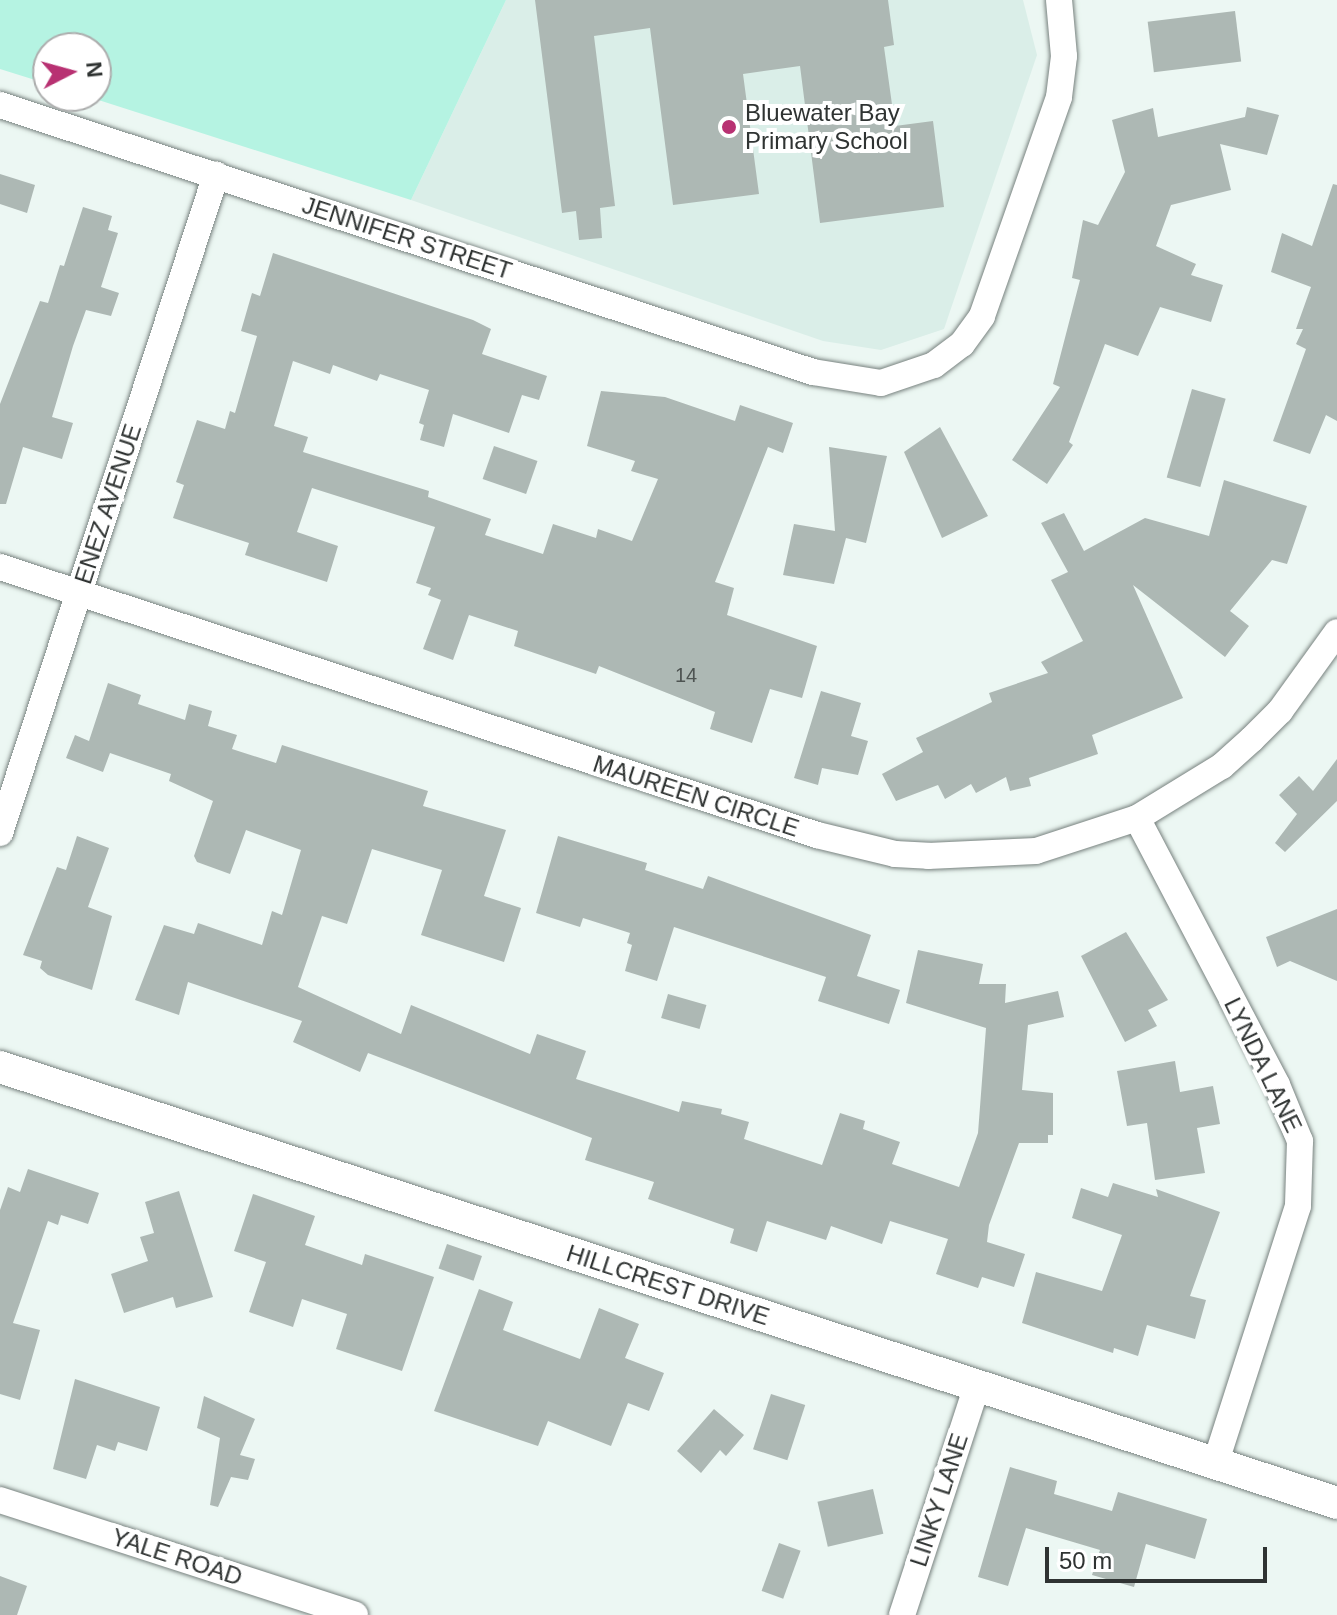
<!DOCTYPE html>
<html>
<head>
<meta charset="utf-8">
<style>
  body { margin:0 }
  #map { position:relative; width:1337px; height:1615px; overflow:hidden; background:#ecf7f3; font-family:Arial,sans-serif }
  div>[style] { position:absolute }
  .built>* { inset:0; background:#daeee8 }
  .green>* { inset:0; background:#b5f3e2 }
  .building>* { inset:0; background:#adb8b4; transform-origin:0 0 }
  .roads { filter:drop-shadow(0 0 2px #78827f) drop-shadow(0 0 2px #78827f) }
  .minor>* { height:26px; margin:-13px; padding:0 13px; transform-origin:13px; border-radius:13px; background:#fff }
  .tertiary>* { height:32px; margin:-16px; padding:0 16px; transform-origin:16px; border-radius:16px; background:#fff }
  .dots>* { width:22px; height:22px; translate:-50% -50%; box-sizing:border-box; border:4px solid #fff; border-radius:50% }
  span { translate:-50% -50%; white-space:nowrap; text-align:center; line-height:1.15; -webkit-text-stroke:8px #fff; paint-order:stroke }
  .number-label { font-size:20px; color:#4e5452 }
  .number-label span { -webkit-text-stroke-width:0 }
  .poi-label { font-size:24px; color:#2f3332 }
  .left { translate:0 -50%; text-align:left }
  .street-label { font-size:24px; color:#2f3332 }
  .north { position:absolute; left:32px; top:32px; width:80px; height:80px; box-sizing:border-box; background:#fff; border:2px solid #acadad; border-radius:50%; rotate:84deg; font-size:22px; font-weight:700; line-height:32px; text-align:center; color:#2f3332 }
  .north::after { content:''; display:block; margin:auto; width:28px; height:36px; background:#b83172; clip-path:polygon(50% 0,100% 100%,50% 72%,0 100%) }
  .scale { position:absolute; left:1045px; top:1547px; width:222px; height:36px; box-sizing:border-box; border:4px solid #2f3332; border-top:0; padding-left:10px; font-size:24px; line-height:28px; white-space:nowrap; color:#2f3332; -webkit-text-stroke:6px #fff; paint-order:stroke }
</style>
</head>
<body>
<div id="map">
  <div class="built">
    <i style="clip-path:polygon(506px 0,1023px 0,1037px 55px,944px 329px,881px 350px,823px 341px,411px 200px)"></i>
  </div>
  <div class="green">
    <i style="clip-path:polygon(0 0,506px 0,411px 200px,86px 96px,96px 96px,96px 48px,48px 48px,48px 84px,0 69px)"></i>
  </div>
  <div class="building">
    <i style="clip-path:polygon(535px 0,888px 0,894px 45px,884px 47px,895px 126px,933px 121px,944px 207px,820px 223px,800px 66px,743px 74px,759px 194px,673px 205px,650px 28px,594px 36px,615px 206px,600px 208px,602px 238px,579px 240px,576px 211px,562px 213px)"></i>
    <i style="left:1235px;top:11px;width:51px;height:88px;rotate:83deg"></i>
    <i style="clip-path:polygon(1247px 107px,1279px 115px,1267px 155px,1220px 144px,1231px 190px,1171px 205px,1156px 246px,1196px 264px,1191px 275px,1223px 285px,1211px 322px,1160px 307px,1138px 356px,1105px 344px,1069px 442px,1073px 445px,1047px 484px,1012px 460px,1060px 387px,1053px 384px,1080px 280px,1072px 278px,1083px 220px,1098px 225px,1125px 172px,1112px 120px,1153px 108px,1158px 137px,1245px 117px)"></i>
    <i style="clip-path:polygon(0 174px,35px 185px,27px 213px,0 204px)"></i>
    <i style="clip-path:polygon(1333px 184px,1337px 185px,1337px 421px,1326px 415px,1310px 454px,1273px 441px,1306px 349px,1296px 344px,1303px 329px,1296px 329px,1311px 287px,1271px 272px,1282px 233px,1312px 246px)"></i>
    <i style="clip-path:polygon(83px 207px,112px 216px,108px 230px,118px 233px,101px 287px,119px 293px,111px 316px,86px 310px,73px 346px,52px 417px,73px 423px,62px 459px,23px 447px,6px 504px,0 504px,0 404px,40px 301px,48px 303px,60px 265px,64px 266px)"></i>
    <i style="clip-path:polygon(273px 253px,473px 320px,491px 329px,482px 354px,547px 376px,539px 400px,522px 395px,509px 433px,453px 414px,444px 447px,420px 440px,424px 425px,419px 423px,429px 390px,380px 374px,377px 381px,333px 365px,330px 374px,293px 361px,274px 426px,308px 437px,303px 452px,429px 491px,428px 497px,491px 519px,485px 535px,543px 554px,553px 524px,596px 538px,598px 529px,632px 541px,658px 479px,631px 471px,635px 461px,587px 446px,601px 391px,665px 397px,735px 421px,740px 405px,793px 423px,783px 453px,768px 447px,715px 582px,734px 588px,727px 615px,817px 646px,802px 698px,770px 689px,752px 743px,710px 729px,715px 712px,599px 666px,596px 674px,514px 646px,518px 631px,469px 615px,453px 660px,423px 649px,441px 600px,428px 595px,431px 588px,416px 583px,435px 527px,312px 488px,297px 532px,338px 546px,327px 582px,245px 555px,249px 543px,173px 518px,184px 485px,176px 482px,197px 420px,225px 429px,230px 411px,235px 413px,257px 336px,241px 331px,252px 293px,260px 296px)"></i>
    <i style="left:1192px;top:389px;width:35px;height:92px;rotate:16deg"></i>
    <i style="clip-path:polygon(940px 427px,988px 516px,942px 538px,904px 452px)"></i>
    <i style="left:494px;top:446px;width:46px;height:35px;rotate:19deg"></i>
    <i style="clip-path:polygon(829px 447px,887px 456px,866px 543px,846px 538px,834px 584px,783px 575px,794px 524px,835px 531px)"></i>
    <i style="clip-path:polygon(1224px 480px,1307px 506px,1287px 564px,1272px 560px,1230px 611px,1249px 626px,1225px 657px,1133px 585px,1183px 698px,1092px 735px,1098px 754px,1029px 778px,1031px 786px,1010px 791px,1006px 777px,976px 793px,971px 784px,945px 799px,938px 785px,896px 801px,882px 774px,923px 752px,916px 738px,992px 702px,989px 693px,1048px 673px,1041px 662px,1083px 641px,1051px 580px,1068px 572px,1041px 523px,1064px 513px,1084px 551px,1145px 518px,1209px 536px)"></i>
    <i style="clip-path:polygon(108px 683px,141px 695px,138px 704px,185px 720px,189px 704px,212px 711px,208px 726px,237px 735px,232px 749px,276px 763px,282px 745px,428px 791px,423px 806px,506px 830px,484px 896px,521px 908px,504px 962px,421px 935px,442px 870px,372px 849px,347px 924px,322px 916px,298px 987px,401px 1034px,411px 1005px,530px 1054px,537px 1034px,586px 1051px,576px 1079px,679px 1112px,682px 1101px,722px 1109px,721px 1114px,749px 1122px,744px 1139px,822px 1165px,840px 1113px,865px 1121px,863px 1129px,900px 1142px,892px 1164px,959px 1187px,978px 1133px,986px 1028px,906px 1003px,918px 950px,983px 964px,979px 984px,1006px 984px,1005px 1003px,1058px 991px,1064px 1017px,1028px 1025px,1022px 1090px,1053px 1093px,1053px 1135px,1048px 1135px,1048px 1143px,1019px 1143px,989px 1225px,987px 1242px,1025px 1254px,1014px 1287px,982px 1277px,978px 1288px,936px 1274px,948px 1239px,890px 1221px,882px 1244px,831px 1226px,826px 1240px,767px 1221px,757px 1252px,730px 1243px,734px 1229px,648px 1199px,654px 1182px,585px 1160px,592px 1138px,368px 1053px,360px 1072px,293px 1042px,302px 1021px,188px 982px,179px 1015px,135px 1000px,164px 925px,194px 934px,198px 923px,262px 945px,272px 911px,282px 915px,301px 850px,246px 830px,230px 874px,197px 862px,194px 856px,213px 801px,169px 781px,171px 774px,110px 753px,103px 772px,66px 758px,75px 735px,89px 741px)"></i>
    <i style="clip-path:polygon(821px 691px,861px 703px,851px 736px,868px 741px,858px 775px,822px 768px,818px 785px,794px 778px)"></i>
    <i style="clip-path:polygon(1337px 759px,1337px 801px,1285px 852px,1275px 843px,1297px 814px,1279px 795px,1299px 776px,1313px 791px)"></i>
    <i style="clip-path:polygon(77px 836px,109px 848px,88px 907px,112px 916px,92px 990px,48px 975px,40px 968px,42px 961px,23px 955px,57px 867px,66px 870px)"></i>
    <i style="clip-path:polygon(558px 836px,647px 863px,645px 870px,703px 889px,708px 876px,871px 935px,857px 976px,900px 990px,889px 1024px,818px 1001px,826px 977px,674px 927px,657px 981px,625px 971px,632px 945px,627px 943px,630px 933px,583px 918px,580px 927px,536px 913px)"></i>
    <i style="clip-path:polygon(1337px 909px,1337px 981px,1290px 961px,1277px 967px,1266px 937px)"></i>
    <i style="clip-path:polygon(1126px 932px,1168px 1000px,1148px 1010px,1157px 1026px,1125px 1042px,1081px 956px)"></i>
    <i style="left:668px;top:994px;width:40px;height:25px;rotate:16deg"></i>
    <i style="clip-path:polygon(1175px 1061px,1180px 1092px,1213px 1086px,1220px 1124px,1197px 1128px,1205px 1173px,1155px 1180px,1147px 1123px,1127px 1126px,1117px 1071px)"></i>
    <i style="clip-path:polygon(28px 1169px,99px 1193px,88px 1224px,61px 1215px,58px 1225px,48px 1221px,13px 1323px,40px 1330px,20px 1400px,0 1394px,0 1210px,8px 1187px,20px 1192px)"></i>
    <i style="clip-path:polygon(1113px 1183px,1158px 1197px,1156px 1189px,1220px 1212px,1190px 1296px,1206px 1300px,1195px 1339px,1147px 1325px,1138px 1356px,1114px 1348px,1113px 1353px,1022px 1323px,1036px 1272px,1102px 1291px,1122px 1235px,1072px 1218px,1081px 1188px,1108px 1197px)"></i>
    <i style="clip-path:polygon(179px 1191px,213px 1297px,176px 1308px,173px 1297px,124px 1313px,111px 1274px,148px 1261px,140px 1237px,154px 1233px,145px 1202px)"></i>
    <i style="clip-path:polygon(253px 1194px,315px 1216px,305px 1245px,362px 1265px,365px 1254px,434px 1277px,402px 1371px,336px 1349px,347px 1314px,302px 1299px,293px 1327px,249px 1312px,266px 1262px,234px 1251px)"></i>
    <i style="left:447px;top:1244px;width:37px;height:26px;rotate:19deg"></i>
    <i style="clip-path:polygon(479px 1289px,513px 1302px,503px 1330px,580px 1359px,599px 1308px,639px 1324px,625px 1358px,664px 1373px,649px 1411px,628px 1403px,611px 1446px,548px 1421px,538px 1446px,434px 1411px)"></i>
    <i style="clip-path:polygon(75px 1379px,160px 1407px,147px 1451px,118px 1442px,115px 1451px,97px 1445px,86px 1479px,53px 1469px)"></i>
    <i style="left:771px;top:1394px;width:36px;height:58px;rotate:18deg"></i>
    <i style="clip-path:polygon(204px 1396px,255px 1419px,240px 1455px,255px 1459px,248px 1480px,231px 1477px,218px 1507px,210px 1505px,220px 1438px,197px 1428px)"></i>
    <i style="clip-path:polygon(714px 1409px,744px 1435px,726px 1456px,720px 1450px,701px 1473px,677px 1451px)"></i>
    <i style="clip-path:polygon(1010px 1467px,1057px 1481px,1054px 1494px,1112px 1511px,1118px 1492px,1207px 1519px,1195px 1559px,1146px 1544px,1134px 1587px,1092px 1575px,1100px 1550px,1026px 1528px,1008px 1586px,978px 1577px)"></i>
    <i style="left:873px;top:1489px;width:46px;height:57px;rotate:77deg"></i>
    <i style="left:779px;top:1543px;width:23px;height:51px;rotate:20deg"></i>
    <i style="clip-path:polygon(0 1576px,27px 1586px,17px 1615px,0 1615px)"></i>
  </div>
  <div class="roads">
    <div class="minor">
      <i style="left:0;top:105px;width:856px;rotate:18.18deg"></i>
      <i style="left:813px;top:372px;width:69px;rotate:9.2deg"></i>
      <i style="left:881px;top:383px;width:56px;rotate:-18.8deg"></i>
      <i style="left:934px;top:365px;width:35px;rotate:-37deg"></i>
      <i style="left:962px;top:344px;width:34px;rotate:-54deg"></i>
      <i style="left:982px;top:316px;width:232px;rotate:-70.6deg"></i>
      <i style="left:1059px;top:97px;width:41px;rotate:-83deg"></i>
      <i style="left:1064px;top:56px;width:56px;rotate:-95.1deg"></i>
      <i style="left:0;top:567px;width:860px;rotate:18.16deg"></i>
      <i style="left:817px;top:835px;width:80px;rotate:13.7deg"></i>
      <i style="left:895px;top:854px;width:33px;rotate:3deg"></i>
      <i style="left:928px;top:856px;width:108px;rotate:-2.7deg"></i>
      <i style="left:1036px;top:851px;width:106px;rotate:-18.1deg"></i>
      <i style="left:1137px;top:818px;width:100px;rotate:-31.5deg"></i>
      <i style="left:1222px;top:766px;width:40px;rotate:-42deg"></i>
      <i style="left:1252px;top:739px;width:40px;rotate:-45deg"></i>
      <i style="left:1280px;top:711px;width:97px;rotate:-54.2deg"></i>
      <i style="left:1137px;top:818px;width:301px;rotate:62.3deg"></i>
      <i style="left:1277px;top:1085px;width:61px;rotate:67.7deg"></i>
      <i style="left:1300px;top:1141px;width:65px;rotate:91.8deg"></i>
      <i style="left:1298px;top:1206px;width:271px;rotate:107.8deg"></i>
      <i style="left:0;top:833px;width:693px;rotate:-71.83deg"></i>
      <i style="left:0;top:1500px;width:373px;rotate:17.9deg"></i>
      <i style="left:902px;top:1615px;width:241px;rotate:-71.9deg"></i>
    </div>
    <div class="tertiary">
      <i style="left:0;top:1067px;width:1406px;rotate:18.06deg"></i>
    </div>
  </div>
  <div class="dots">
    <i style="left:729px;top:127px;background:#b83172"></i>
  </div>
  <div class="number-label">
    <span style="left:686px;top:675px">14</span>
  </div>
  <div class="poi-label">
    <span class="left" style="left:745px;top:127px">Bluewater Bay<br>Primary School</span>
  </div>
  <div class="street-label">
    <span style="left:407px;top:238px;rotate:18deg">JENNIFER STREET</span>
    <span style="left:108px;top:504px;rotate:-72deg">ENEZ AVENUE</span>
    <span style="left:696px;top:796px;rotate:18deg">MAUREEN CIRCLE</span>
    <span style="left:1263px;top:1065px;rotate:64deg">LYNDA LANE</span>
    <span style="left:668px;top:1285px;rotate:18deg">HILLCREST DRIVE</span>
    <span style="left:939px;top:1500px;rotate:-72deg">LINKY LANE</span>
    <span style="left:177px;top:1557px;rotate:18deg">YALE ROAD</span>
  </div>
  <div class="north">N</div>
  <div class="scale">50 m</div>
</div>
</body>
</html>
